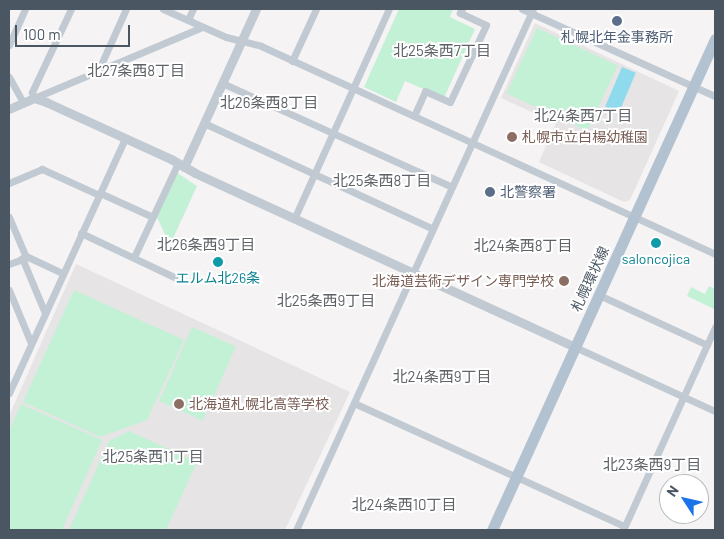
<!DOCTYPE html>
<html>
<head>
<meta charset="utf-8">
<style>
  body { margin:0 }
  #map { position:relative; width:724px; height:539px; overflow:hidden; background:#f5f3f3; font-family:Barlow,"Noto Sans JP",sans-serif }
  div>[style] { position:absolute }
  .education>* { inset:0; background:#e6e4e5 }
  .green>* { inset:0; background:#c3f1d5; transform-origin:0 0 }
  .water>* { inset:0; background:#90daee; transform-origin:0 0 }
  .minor>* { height:7px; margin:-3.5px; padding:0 3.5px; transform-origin:3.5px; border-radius:3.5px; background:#c1cad2 }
  .tertiary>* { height:9px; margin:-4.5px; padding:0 4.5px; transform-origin:4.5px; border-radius:4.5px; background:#c1cad2 }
  .primary>* { height:11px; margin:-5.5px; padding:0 5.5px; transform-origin:5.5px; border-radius:5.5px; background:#b3c2d1 }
  .dots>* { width:14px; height:14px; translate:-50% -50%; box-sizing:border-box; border:2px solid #fff; border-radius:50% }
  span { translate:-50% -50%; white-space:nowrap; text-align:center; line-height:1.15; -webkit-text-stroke:4px #fff; paint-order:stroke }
  .service-label { font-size:14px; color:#4e5e75 }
  .left { translate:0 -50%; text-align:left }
  .education-label { font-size:14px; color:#785e54 }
  .right { translate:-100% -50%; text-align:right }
  .culture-label { font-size:14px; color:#0d838f }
  .street-label { font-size:14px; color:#4a5661 }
  .neighbourhood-label { font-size:15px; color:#5f6368 }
  .frame { position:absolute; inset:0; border:10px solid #4a5661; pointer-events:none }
  .north { position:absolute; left:659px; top:474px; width:50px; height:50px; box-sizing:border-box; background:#fff; border:1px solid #b7bbc0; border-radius:50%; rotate:305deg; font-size:14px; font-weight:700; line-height:20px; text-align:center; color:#4a5661 }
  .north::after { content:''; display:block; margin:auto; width:18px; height:22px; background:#1a73e8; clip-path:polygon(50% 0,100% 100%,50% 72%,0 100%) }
  .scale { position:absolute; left:15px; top:25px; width:115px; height:22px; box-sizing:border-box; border:2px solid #4a5661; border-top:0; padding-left:6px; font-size:15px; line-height:18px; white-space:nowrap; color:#4a5661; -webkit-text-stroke:4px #fff; paint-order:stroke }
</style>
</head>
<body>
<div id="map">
  <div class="education">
    <i style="clip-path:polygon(535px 23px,679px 91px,630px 200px,624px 202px,539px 162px,556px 123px,501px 98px)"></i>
    <i style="clip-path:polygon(76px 264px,350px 392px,285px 530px,9px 530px,9px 416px)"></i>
  </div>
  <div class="green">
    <i style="clip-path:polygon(399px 9px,453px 9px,450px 17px,475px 29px,444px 98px,405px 81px,396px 102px,364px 87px)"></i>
    <i style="left:537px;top:28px;width:89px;height:72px;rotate:25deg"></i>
    <i style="clip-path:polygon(176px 172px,197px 186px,170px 245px,156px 215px)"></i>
    <i style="clip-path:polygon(709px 286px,715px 289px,714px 309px,687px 296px,691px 287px,705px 294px)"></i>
    <i style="clip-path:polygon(74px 290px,184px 340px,147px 420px,100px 437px,23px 402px)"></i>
    <i style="left:192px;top:327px;width:48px;height:81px;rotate:24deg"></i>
    <i style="clip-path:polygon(21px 404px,102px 440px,62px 530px,9px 530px,9px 431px)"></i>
    <i style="clip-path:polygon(129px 431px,197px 462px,166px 530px,69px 530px,109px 441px)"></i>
  </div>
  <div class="water">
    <i style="left:622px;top:67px;width:15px;height:43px;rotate:23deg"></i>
  </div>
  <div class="minor">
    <i style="left:71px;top:9px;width:92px;rotate:115.2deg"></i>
    <i style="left:32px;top:92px;width:6px;rotate:72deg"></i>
    <i style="left:34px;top:98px;width:182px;rotate:-22.9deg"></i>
    <i style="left:163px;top:9px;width:69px;rotate:24deg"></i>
    <i style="left:226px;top:37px;width:36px;rotate:14deg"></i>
    <i style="left:261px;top:46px;width:499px;rotate:24.6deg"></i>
    <i style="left:522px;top:9px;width:212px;rotate:24.3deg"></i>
    <i style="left:188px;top:20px;width:12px;rotate:-66deg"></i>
    <i style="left:9px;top:45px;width:39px;rotate:-66deg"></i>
    <i style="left:292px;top:61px;width:57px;rotate:-65.2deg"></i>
    <i style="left:99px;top:69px;width:66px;rotate:-65.8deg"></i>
    <i style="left:9px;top:77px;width:29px;rotate:61deg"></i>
    <i style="left:222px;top:83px;width:252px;rotate:24.3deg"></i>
    <i style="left:414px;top:116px;width:27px;rotate:-66deg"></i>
    <i style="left:425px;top:91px;width:27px;rotate:24deg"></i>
    <i style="left:450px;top:102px;width:85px;rotate:-64.9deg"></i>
    <i style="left:486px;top:25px;width:29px;rotate:-155deg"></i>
    <i style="left:460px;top:13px;width:4px;rotate:-63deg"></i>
    <i style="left:204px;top:123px;width:252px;rotate:24.8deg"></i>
    <i style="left:9px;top:183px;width:36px;rotate:-23deg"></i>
    <i style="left:42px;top:169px;width:63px;rotate:24.5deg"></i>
    <i style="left:100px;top:193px;width:58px;rotate:24.4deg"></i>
    <i style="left:9px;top:217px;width:43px;rotate:67deg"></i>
    <i style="left:294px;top:219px;width:230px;rotate:-65.7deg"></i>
    <i style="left:81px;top:233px;width:103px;rotate:25.3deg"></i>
    <i style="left:134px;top:257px;width:104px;rotate:-64.9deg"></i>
    <i style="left:22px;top:258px;width:60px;rotate:67.3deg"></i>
    <i style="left:9px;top:264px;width:20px;rotate:-20deg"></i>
    <i style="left:28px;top:257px;width:38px;rotate:25deg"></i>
    <i style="left:9px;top:290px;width:57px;rotate:67.5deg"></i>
    <i style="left:599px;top:295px;width:119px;rotate:24.8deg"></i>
    <i style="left:575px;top:347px;width:154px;rotate:24.6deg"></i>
    <i style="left:9px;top:393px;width:280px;rotate:-65.5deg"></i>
    <i style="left:354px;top:403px;width:297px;rotate:24.5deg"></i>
    <i style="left:296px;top:530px;width:572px;rotate:-65.54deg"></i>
    <i style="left:623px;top:530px;width:223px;rotate:-65.6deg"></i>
  </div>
  <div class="tertiary">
    <i style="left:9px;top:109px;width:27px;rotate:-24deg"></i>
    <i style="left:34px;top:98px;width:13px;rotate:18deg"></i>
    <i style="left:46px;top:102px;width:137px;rotate:24.5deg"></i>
    <i style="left:171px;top:159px;width:28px;rotate:30deg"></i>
    <i style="left:195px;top:173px;width:418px;rotate:24.6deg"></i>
    <i style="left:184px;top:167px;width:174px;rotate:-65.5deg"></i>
  </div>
  <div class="primary">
    <i style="left:492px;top:530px;width:539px;rotate:-65.57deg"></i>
  </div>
  <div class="dots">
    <i style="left:617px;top:21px;background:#5c6f8a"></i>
    <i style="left:512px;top:137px;background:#8d6e63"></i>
    <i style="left:490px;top:192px;background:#5c6f8a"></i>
    <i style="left:656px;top:243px;background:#0f9aa8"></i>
    <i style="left:218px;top:262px;background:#0f9aa8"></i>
    <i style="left:564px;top:281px;background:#8d6e63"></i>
    <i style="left:179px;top:404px;background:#8d6e63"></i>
  </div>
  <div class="service-label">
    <span style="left:617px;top:37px">札幌北年金事務所</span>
    <span class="left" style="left:500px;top:192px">北警察署</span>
  </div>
  <div class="education-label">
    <span class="left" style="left:522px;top:137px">札幌市立白楊幼稚園</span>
    <span class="right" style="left:554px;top:281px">北海道芸術デザイン専門学校</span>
    <span class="left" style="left:189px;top:404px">北海道札幌北高等学校</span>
  </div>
  <div class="culture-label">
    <span style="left:656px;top:259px">saloncojica</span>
    <span style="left:218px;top:278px">エルム北26条</span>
  </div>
  <div class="street-label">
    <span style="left:590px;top:279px;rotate:-65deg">札幌環状線</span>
  </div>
  <div class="neighbourhood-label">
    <span style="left:442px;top:51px">北25条西7丁目</span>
    <span style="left:136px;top:71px">北27条西8丁目</span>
    <span style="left:269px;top:103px">北26条西8丁目</span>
    <span style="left:583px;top:116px">北24条西7丁目</span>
    <span style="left:382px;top:181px">北25条西8丁目</span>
    <span style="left:206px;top:245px">北26条西9丁目</span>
    <span style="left:523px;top:246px">北24条西8丁目</span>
    <span style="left:326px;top:301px">北25条西9丁目</span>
    <span style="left:442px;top:377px">北24条西9丁目</span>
    <span style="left:153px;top:457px">北25条西11丁目</span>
    <span style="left:652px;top:465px">北23条西9丁目</span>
    <span style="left:404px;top:505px">北24条西10丁目</span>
  </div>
  <div class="frame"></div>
  <div class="north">N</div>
  <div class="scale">100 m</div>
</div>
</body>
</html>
